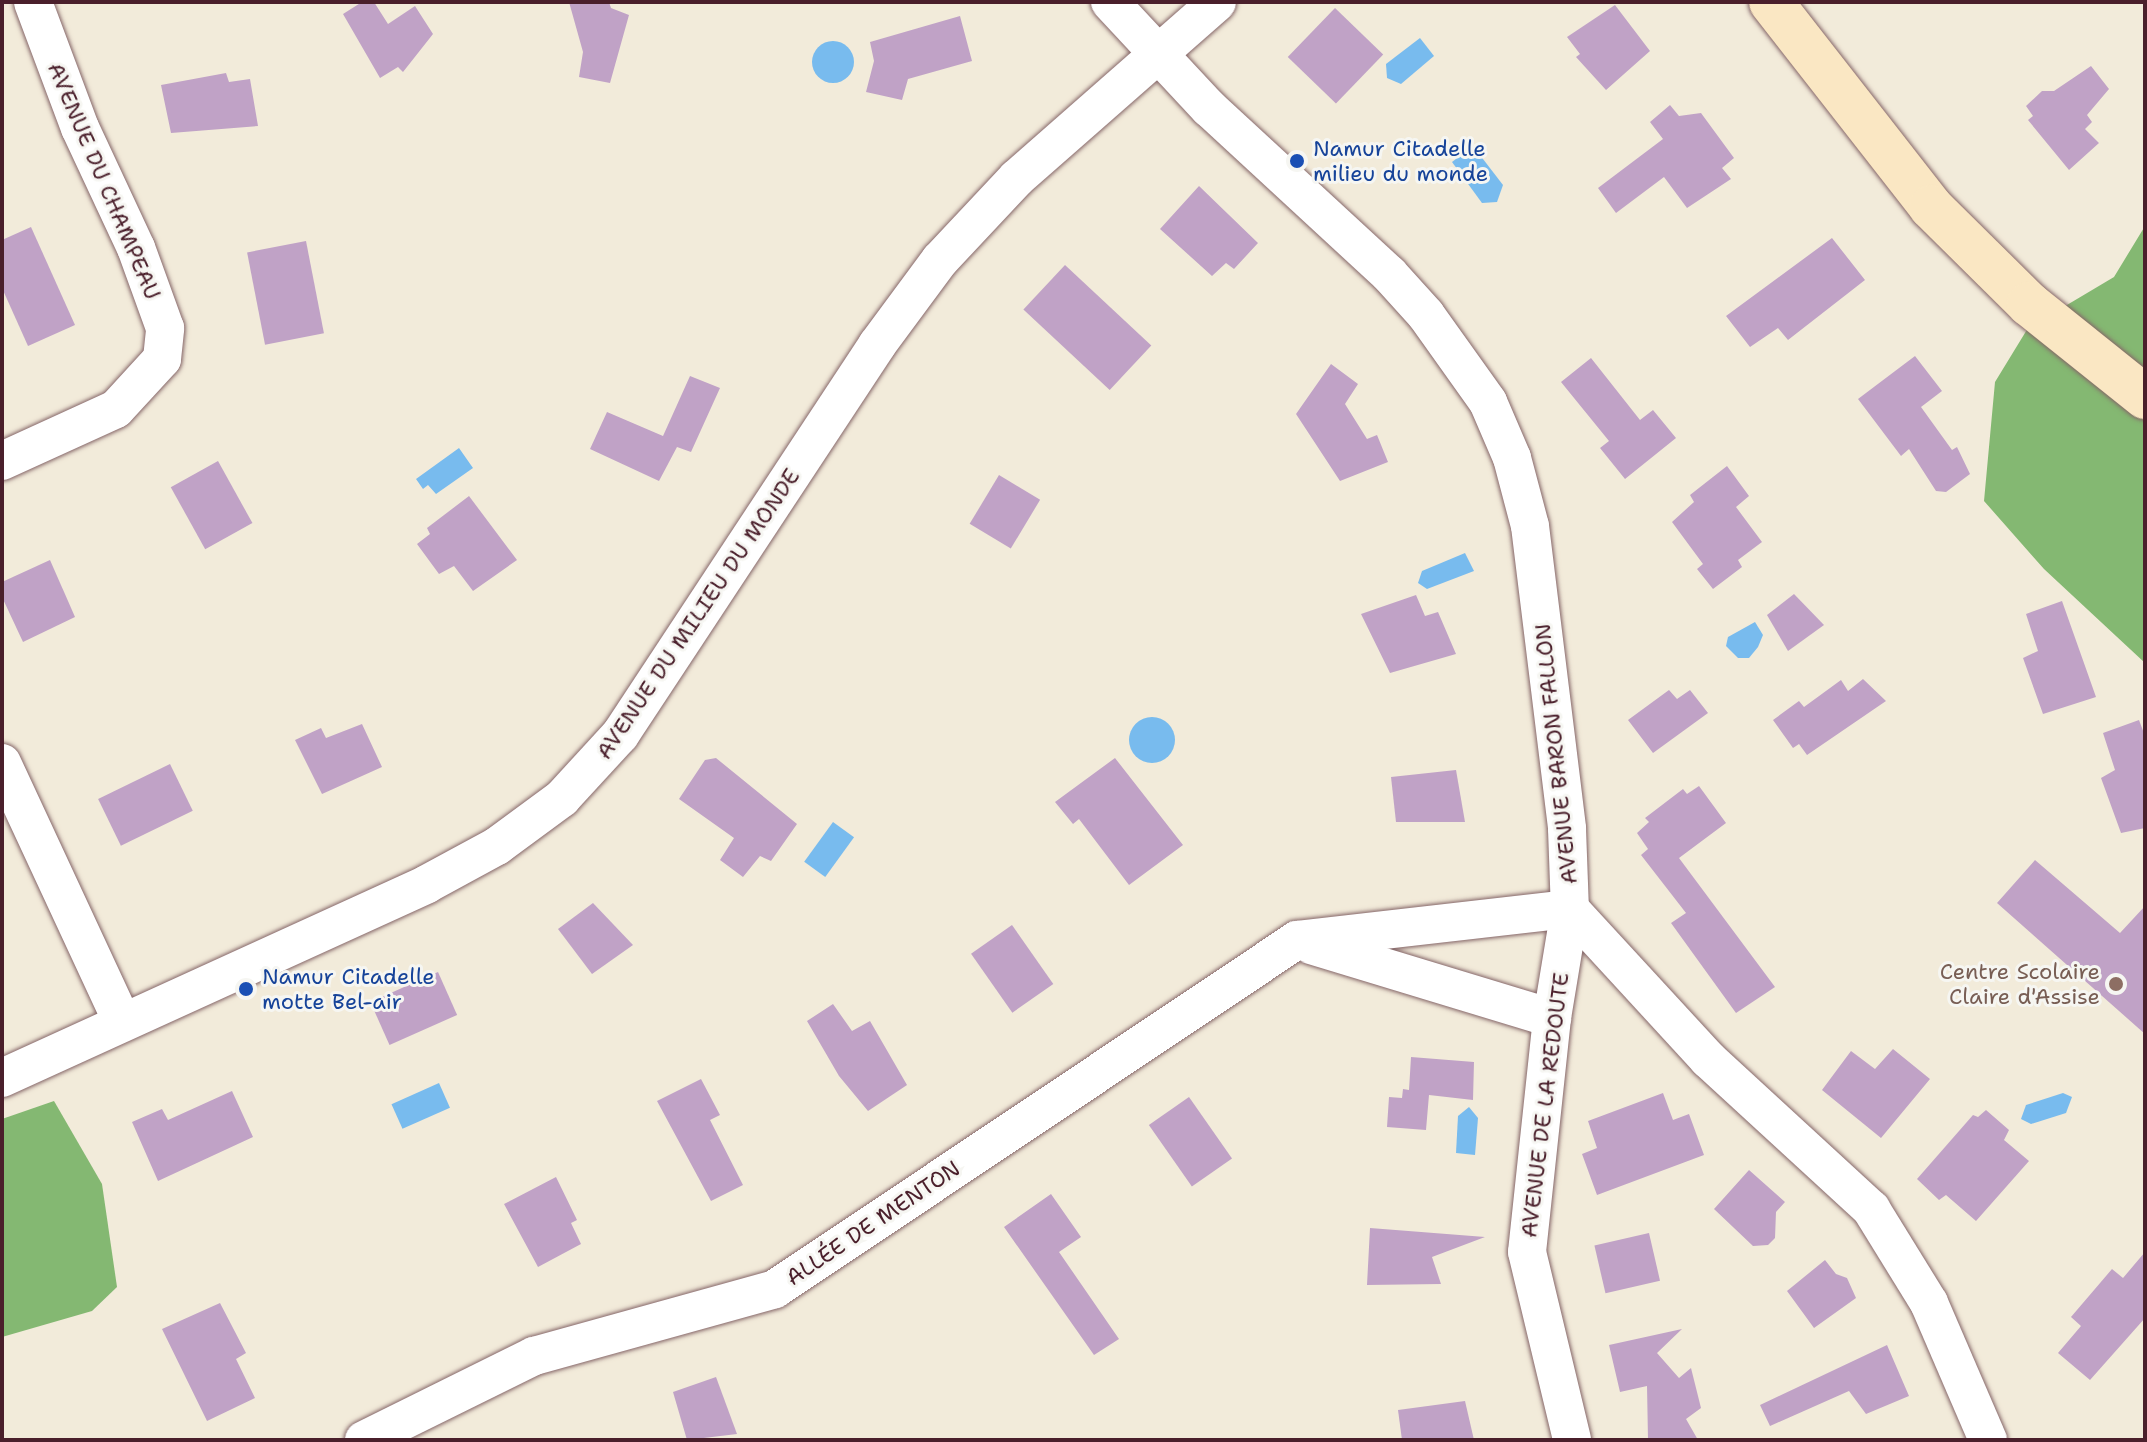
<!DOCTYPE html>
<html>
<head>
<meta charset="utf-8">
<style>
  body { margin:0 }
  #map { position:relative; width:2147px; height:1442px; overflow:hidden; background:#f2ebda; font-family:"Shantell Sans",sans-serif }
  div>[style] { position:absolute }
  .forest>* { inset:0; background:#84b872 }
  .water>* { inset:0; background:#78bbee; transform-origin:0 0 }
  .round { border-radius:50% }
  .building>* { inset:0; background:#c0a2c6; transform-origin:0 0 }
  .roads { filter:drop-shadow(0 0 2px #856668) drop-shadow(0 0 2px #856668) }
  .minor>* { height:38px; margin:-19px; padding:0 19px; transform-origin:19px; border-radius:19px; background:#fff }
  .secondary>* { height:44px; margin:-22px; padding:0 22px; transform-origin:22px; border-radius:22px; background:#fae7c3 }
  .dots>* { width:22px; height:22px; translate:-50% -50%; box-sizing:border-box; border:4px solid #f6f6f2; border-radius:50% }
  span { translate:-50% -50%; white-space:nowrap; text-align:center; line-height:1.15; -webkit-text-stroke:6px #f6f6f2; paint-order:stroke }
  .transit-label { font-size:22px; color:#164399 }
  .left { translate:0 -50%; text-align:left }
  .street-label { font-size:22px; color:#4a1f2b }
  .education-label { font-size:22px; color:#785e54 }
  .right { translate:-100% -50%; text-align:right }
  .frame { position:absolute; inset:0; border:4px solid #4a1f2b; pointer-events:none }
</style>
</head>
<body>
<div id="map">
  <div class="forest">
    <i style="clip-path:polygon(2145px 226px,2145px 663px,2044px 569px,1984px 501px,1995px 382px,2028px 328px,2114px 277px)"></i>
    <i style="clip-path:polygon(54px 1101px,102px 1184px,117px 1287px,92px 1311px,2px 1337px,2px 1119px)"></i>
  </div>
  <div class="water">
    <i style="clip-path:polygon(1420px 38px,1434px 56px,1401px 84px,1387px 78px,1386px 64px)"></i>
    <i class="round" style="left:812px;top:41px;width:42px;height:42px"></i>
    <i style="clip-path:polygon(1473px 146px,1503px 185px,1497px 202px,1482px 203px,1452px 162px)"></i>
    <i style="clip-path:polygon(459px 448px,473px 468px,436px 494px,428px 485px,423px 489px,416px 479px)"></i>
    <i style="clip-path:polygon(1465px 553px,1474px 571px,1427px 589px,1418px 583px,1422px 571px)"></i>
    <i style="clip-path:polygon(1755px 622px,1763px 635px,1758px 647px,1749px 658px,1738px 658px,1726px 646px,1728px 637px)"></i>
    <i class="round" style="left:1129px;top:717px;width:46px;height:46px"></i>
    <i style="left:833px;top:822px;width:26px;height:49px;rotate:36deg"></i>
    <i style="left:439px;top:1083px;width:27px;height:52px;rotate:66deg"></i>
    <i style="clip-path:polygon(2063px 1093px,2072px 1097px,2066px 1113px,2031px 1124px,2021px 1119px,2026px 1105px)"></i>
    <i style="clip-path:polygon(1469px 1107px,1478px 1118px,1475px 1155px,1456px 1153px,1458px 1116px)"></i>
  </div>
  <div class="building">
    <i style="clip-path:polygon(362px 2px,374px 2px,388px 24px,415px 6px,433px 34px,403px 72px,398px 67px,380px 78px,343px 14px)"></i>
    <i style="clip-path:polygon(569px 2px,609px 2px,611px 8px,629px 15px,610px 83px,579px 77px,583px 52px)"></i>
    <i style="clip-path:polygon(1615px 5px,1650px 51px,1606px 90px,1576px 57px,1580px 54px,1567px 37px)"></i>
    <i style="left:1335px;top:8px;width:67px;height:68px;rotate:44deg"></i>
    <i style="clip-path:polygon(960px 16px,972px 61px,908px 79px,902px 100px,866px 92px,874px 61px,870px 42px)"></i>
    <i style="clip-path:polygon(2091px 66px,2109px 89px,2087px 115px,2092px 122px,2085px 129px,2099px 143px,2069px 170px,2028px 120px,2033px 116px,2026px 106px,2042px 91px,2054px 91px)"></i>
    <i style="clip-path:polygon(226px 73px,229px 82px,250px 79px,258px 126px,171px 133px,161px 85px)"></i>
    <i style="clip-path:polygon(1670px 105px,1679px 116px,1701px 113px,1734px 158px,1722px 168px,1731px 179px,1687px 208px,1664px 177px,1616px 213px,1598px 188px,1663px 139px,1650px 122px)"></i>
    <i style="clip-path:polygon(1199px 186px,1258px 243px,1234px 269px,1226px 263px,1212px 276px,1160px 229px)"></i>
    <i style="clip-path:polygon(31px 227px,75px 325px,28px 346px,2px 288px,2px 240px)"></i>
    <i style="clip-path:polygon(1832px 238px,1865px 280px,1788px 340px,1778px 328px,1750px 347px,1726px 316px)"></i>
    <i style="left:306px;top:241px;width:94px;height:60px;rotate:79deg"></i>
    <i style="left:1065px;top:265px;width:118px;height:61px;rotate:43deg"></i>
    <i style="clip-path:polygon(1915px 356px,1942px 391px,1921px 407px,1952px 450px,1957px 447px,1970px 474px,1946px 492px,1936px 491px,1909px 449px,1901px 456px,1858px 399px)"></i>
    <i style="clip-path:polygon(1591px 358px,1640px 420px,1653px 410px,1676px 438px,1625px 479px,1600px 448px,1609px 441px,1561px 382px)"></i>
    <i style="clip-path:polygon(1331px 364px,1358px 384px,1345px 404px,1367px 439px,1377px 435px,1388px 462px,1340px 481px,1296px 414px)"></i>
    <i style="clip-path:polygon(690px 376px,720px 388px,691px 452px,677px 447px,659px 481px,590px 449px,607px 412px,663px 436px)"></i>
    <i style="left:218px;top:461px;width:71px;height:54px;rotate:61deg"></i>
    <i style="clip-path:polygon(1727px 466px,1749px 496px,1736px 507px,1762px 542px,1738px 560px,1742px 567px,1713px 589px,1697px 569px,1703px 564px,1672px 522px,1694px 502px,1690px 495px)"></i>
    <i style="left:999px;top:475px;width:48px;height:57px;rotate:31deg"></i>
    <i style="clip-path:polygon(469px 496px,517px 560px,473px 591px,454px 566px,439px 574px,417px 544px,430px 534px,427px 528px)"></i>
    <i style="clip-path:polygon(50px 560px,75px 617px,23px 642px,2px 597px,2px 582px)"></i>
    <i style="clip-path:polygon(1794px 594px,1824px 625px,1788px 651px,1767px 615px)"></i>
    <i style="clip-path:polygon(1416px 595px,1425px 616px,1438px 612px,1456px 654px,1390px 673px,1361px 614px)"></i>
    <i style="clip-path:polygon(2062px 601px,2096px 697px,2043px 714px,2023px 658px,2038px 651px,2026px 614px)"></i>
    <i style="clip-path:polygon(1863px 679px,1886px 701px,1807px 755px,1799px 744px,1793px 748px,1773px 720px,1799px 701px,1804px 707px,1841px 680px,1848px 691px)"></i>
    <i style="clip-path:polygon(1669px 690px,1677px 699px,1690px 690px,1708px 713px,1653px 753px,1628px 720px)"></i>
    <i style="clip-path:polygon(2139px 720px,2145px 736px,2145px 828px,2121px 833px,2101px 778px,2115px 770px,2103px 733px)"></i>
    <i style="clip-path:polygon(362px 724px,382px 767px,322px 794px,295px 740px,321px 728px,326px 738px)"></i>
    <i style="clip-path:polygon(716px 758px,797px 824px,771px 861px,760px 856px,743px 877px,720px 860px,734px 838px,679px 799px,705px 760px)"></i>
    <i style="clip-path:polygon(1115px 758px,1183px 845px,1129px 885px,1079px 819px,1073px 824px,1055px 802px)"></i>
    <i style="left:170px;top:764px;width:52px;height:80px;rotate:64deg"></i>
    <i style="clip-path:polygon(1456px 770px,1465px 822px,1396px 822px,1391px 777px)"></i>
    <i style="clip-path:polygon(1699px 786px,1726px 823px,1679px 858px,1775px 987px,1736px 1013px,1671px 923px,1686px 913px,1641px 855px,1648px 849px,1637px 833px,1649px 822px,1645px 818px,1683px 789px,1687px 794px)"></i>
    <i style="clip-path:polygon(2035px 860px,2120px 933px,2145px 906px,2145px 1034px,1997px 903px)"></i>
    <i style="clip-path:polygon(593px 903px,633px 945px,592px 974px,558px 929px)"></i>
    <i style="left:1012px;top:925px;width:72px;height:50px;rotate:55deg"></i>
    <i style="left:438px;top:972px;width:47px;height:74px;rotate:66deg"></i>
    <i style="clip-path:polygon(833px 1004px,852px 1031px,870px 1021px,907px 1085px,868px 1111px,839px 1076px,807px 1021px)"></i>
    <i style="clip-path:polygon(1893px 1049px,1930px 1079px,1881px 1138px,1822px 1090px,1851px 1051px,1875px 1069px)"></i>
    <i style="clip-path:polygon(1411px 1057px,1474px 1062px,1473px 1100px,1429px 1095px,1426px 1130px,1387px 1127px,1389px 1097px,1402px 1098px,1403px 1089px,1409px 1090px)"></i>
    <i style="clip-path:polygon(701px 1079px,720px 1115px,710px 1120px,743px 1185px,711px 1201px,657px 1101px)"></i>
    <i style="clip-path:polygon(232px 1091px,253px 1137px,158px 1181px,132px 1122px,162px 1109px,168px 1120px)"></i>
    <i style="clip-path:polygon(1663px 1093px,1673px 1120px,1689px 1114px,1704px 1155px,1597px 1195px,1582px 1154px,1597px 1148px,1588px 1121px)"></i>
    <i style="left:1189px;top:1097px;width:75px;height:49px;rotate:55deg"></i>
    <i style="clip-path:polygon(1986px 1110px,2009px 1130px,2004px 1140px,2029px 1161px,1976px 1221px,1946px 1195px,1939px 1200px,1917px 1179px,1973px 1115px,1978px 1117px)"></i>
    <i style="clip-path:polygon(1749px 1170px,1785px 1202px,1776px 1212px,1775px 1238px,1768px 1245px,1753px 1246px,1714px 1209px)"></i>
    <i style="clip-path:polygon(556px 1177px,577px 1220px,571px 1223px,581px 1244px,538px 1267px,504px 1204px)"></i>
    <i style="clip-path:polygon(1051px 1194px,1081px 1237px,1059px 1252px,1119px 1339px,1094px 1355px,1004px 1227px)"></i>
    <i style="clip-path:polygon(1370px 1228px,1485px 1237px,1432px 1257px,1441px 1284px,1367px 1285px)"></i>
    <i style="left:1649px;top:1233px;width:49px;height:56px;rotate:77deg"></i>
    <i style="clip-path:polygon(2145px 1252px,2145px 1318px,2090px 1380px,2058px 1353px,2081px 1326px,2071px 1317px,2112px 1269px,2123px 1278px)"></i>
    <i style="clip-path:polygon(1825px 1260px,1836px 1274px,1847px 1278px,1856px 1298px,1814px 1328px,1787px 1291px)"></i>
    <i style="clip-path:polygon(220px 1303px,246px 1353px,236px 1359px,255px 1398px,207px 1421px,162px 1329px)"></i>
    <i style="clip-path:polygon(1682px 1329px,1657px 1353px,1679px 1378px,1691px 1368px,1701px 1408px,1686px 1419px,1698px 1440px,1648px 1440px,1647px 1386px,1620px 1392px,1609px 1345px)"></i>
    <i style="clip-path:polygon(1887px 1345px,1909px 1396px,1866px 1414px,1849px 1391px,1770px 1426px,1760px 1405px)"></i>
    <i style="clip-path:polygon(716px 1377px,737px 1434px,687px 1440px,673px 1392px)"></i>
    <i style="clip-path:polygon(1465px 1401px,1474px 1440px,1402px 1440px,1398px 1410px)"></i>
  </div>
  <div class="roads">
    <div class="minor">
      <i style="left:1110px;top:2px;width:145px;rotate:47deg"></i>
      <i style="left:1209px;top:108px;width:245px;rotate:42.7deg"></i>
      <i style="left:1389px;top:274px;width:55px;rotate:47.9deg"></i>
      <i style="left:1426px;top:315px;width:107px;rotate:54.5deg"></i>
      <i style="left:1488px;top:402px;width:61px;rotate:66.8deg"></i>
      <i style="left:1512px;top:458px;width:70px;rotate:75.2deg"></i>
      <i style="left:1530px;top:526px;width:305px;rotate:83deg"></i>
      <i style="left:1567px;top:829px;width:80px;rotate:87.9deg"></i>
      <i style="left:1570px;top:909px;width:204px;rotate:47.4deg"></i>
      <i style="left:1708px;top:1059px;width:222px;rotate:42.6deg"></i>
      <i style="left:1871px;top:1209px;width:110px;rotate:58.3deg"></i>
      <i style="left:1929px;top:1303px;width:149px;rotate:66.7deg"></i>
      <i style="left:2px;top:461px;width:125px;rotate:-24.5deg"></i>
      <i style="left:116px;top:409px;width:68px;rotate:-47.4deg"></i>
      <i style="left:162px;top:359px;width:31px;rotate:-84deg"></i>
      <i style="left:165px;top:328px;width:85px;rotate:-109.9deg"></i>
      <i style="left:136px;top:248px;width:132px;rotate:-115deg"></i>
      <i style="left:80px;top:128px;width:134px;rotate:-110.5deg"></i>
      <i style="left:2px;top:763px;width:285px;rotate:65.1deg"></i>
      <i style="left:1311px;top:945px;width:252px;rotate:16.9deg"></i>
      <i style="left:2px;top:1078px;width:467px;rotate:-24.5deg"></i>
      <i style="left:427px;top:884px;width:80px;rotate:-28.5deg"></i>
      <i style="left:497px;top:846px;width:81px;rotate:-36.4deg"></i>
      <i style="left:562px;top:798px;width:86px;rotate:-47.4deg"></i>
      <i style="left:620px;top:735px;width:467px;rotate:-56.6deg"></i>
      <i style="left:877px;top:345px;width:106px;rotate:-53.5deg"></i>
      <i style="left:940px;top:260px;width:112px;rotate:-46.8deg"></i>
      <i style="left:1017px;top:178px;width:266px;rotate:-41.3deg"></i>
      <i style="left:364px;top:1440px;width:190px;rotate:-26.3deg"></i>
      <i style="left:534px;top:1356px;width:250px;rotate:-15.5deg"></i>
      <i style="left:775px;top:1289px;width:628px;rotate:-33.77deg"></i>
      <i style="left:1297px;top:940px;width:275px;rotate:-6.5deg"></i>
      <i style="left:1570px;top:909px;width:110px;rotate:99.4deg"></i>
      <i style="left:1552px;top:1018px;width:235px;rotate:96.1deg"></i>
      <i style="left:1527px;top:1252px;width:193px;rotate:76.5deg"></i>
    </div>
    <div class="secondary">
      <i style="left:1771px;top:2px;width:260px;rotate:52deg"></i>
      <i style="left:1931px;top:207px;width:138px;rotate:44.7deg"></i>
      <i style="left:2029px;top:304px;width:149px;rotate:38.7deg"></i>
    </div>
  </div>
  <div class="dots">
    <i style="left:1297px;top:161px;background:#1a4fb4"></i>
    <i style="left:2116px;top:984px;background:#8d6e63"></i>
    <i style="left:246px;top:989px;background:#1a4fb4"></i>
  </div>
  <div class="transit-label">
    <span class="left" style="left:1313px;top:161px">Namur Citadelle<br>milieu du monde</span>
    <span class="left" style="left:262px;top:989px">Namur Citadelle<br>motte Bel-air</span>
  </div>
  <div class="street-label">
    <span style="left:104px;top:181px;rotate:67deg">AVENUE DU CHAMPEAU</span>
    <span style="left:698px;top:614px;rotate:-56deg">AVENUE DU MILIEU DU MONDE</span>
    <span style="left:1556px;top:754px;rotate:-96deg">AVENUE BARON FALLON</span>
    <span style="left:1545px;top:1105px;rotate:-83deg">AVENUE DE LA REDOUTE</span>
    <span style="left:873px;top:1223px;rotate:-34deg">ALLÉE DE MENTON</span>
  </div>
  <div class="education-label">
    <span class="right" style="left:2100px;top:984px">Centre Scolaire<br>Claire d'Assise</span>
  </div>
  <div class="frame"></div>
</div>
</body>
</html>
